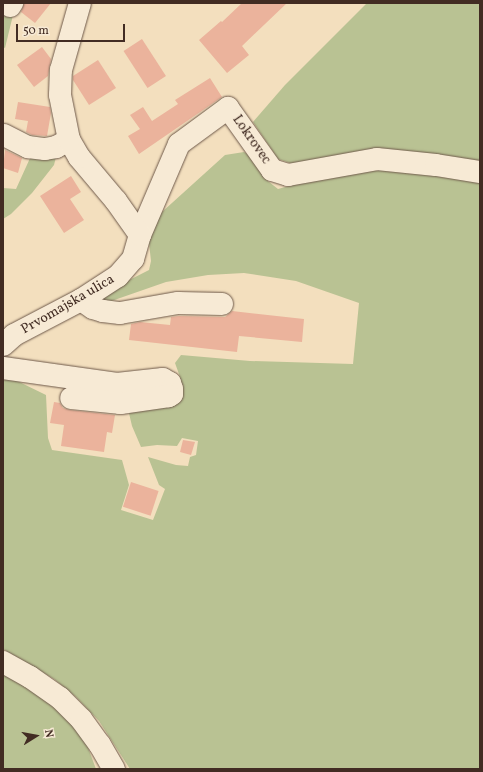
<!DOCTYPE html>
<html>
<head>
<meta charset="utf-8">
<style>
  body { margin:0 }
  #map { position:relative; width:483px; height:772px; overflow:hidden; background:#f3dfbe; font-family:Vollkorn,serif }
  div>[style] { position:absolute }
  .green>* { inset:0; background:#b9c293 }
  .building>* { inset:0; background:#ebb39c; transform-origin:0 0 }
  .roads { filter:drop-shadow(0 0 1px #6e594a) drop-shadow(0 0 1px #6e594a) }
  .minor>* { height:22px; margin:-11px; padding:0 11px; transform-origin:11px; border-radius:11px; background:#f7ead5 }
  span { translate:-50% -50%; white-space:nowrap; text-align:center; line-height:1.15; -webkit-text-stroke:3px #f7ead5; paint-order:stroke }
  .street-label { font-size:14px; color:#422c23 }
  .frame { position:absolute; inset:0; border:4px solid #422c23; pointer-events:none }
  .north { position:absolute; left:16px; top:716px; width:40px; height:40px; -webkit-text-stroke:3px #f7ead5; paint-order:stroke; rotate:79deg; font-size:11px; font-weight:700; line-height:16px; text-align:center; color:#422c23 }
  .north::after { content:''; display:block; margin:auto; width:14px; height:18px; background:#422c23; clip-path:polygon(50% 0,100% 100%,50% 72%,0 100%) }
  .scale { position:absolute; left:16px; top:24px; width:109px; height:18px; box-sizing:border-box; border:2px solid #422c23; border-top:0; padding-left:5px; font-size:12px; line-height:14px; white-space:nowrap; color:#422c23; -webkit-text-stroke:3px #f7ead5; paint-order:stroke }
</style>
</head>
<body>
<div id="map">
  <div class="green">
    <i style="clip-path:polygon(3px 3px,13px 15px,5px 48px,3px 47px)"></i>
    <i style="clip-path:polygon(367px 3px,480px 3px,480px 169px,290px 163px,278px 159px,253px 122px,285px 85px)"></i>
    <i style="clip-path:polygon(244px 152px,255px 159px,264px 178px,278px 189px,374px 163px,480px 178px,480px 769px,130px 769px,99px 721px,76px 697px,54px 679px,3px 649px,3px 374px,46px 395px,48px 438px,52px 450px,122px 460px,129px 485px,121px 510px,153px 520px,165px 489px,159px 485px,148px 457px,176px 465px,188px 466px,190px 457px,196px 455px,198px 441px,182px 438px,177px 446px,157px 445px,141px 447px,132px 426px,128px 409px,182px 399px,180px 377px,175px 363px,181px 355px,250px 361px,353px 364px,359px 303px,296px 281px,244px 273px,208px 275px,166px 282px,100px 305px,96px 297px,149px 270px,151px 261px,149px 243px,153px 226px,162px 212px,225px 155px)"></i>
    <i style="clip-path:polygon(31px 156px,56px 157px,54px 165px,32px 193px,11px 214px,3px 219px,3px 188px,16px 189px)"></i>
    <i style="clip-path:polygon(3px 672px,61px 709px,87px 745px,96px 769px,3px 769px)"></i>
  </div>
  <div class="building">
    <i style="clip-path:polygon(24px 3px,51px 3px,35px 23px,21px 12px)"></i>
    <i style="clip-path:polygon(242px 3px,287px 3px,242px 46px,249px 55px,227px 73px,199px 40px,221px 21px,222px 22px)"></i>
    <i style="left:142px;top:39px;width:44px;height:22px;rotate:57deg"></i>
    <i style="clip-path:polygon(42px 47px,51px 59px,48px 76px,34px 87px,17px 65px)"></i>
    <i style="clip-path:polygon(98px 60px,116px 88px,89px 105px,73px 80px,73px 76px)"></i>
    <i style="clip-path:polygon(210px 78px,222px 97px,139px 154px,128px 136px,140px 129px,130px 115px,143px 107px,152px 121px,178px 104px,175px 100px)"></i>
    <i style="clip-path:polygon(18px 102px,50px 107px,51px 113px,47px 136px,32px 135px,26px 132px,28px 121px,15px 119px)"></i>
    <i style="clip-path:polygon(5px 150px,22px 158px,18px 173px,3px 168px)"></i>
    <i style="clip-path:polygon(71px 176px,81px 192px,70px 199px,84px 220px,64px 233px,40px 196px)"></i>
    <i style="clip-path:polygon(232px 311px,304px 319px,302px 342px,239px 336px,237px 352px,129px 340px,131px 324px,140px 322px,170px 325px,171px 317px,179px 316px,225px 317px)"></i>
    <i style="clip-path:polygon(54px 402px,60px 403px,63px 408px,70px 410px,115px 415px,112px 433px,107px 432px,104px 452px,61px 446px,64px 425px,50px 423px)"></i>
    <i style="clip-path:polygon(183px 440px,195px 442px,191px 455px,180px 452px)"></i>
    <i style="left:131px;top:482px;width:29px;height:26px;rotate:18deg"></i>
  </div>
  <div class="roads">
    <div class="minor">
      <i style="left:10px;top:6px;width:4px;rotate:-56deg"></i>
      <i style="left:4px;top:135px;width:27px;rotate:27deg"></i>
      <i style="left:28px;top:147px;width:17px;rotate:7deg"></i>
      <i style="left:45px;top:149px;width:11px;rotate:-10deg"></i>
      <i style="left:56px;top:147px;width:15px;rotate:-28deg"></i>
      <i style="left:140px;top:235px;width:99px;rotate:-66.8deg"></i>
      <i style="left:179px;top:144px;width:61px;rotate:-36.3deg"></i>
      <i style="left:228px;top:108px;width:76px;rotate:54.6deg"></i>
      <i style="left:272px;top:170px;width:17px;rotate:17deg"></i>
      <i style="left:288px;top:175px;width:90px;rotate:-10.2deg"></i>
      <i style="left:377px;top:159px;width:59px;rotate:5.8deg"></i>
      <i style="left:436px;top:165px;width:45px;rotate:9deg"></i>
      <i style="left:81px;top:300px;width:14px;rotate:34deg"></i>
      <i style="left:93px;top:308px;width:10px;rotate:17deg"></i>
      <i style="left:103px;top:311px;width:17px;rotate:7deg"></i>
      <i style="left:120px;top:313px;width:59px;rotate:-9.8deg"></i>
      <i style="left:178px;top:303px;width:44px;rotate:1.3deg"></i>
      <i style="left:3px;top:345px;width:15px;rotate:-42deg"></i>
      <i style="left:14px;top:335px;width:76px;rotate:-27.6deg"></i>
      <i style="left:81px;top:300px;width:44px;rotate:-33deg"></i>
      <i style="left:118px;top:276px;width:23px;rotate:-49deg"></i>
      <i style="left:133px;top:259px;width:25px;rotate:-74deg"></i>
      <i style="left:140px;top:235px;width:42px;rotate:-125.2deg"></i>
      <i style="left:116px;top:201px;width:57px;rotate:-130.1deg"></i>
      <i style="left:79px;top:157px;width:20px;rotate:-120deg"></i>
      <i style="left:69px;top:140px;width:46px;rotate:-101.3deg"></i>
      <i style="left:60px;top:95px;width:25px;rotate:-88deg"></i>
      <i style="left:61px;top:70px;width:70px;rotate:-74.2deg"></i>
      <i style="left:3px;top:368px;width:115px;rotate:8deg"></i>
      <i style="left:117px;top:384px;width:46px;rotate:-6.2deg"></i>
      <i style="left:163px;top:379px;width:8px;rotate:30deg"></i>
      <i style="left:170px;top:383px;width:6px;rotate:72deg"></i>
      <i style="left:172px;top:389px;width:5px;rotate:90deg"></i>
      <i style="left:172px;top:394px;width:4px;rotate:146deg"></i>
      <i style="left:169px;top:396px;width:49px;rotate:171.7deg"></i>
      <i style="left:121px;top:403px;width:50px;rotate:-174.3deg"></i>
      <i style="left:3px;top:662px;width:31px;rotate:29deg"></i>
      <i style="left:30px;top:677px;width:37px;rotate:35deg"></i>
      <i style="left:60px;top:698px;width:30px;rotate:45deg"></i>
      <i style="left:81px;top:719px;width:32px;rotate:54deg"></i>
      <i style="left:100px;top:745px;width:28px;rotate:60deg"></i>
    </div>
  </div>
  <div class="street-label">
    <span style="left:251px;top:140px;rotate:55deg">Lokrovec</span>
    <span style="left:68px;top:305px;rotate:-30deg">Prvomajska ulica</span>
  </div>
  <div class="frame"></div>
  <div class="north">N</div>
  <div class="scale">50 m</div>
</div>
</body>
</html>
